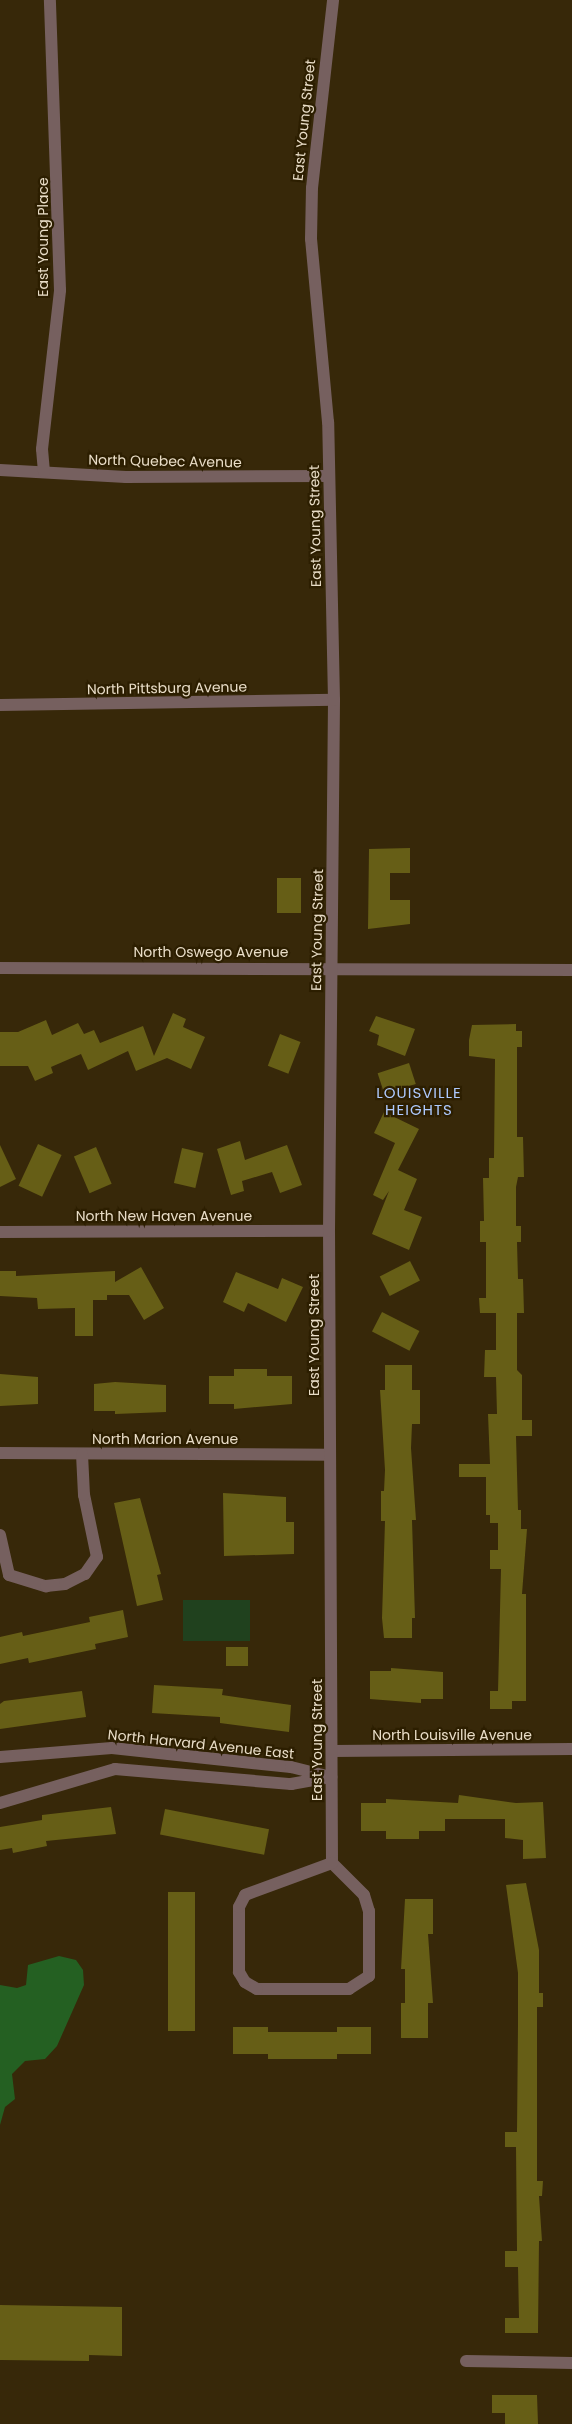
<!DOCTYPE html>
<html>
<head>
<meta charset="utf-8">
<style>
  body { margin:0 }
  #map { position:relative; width:572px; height:2424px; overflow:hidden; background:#372809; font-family:Poppins,sans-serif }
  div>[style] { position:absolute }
  .green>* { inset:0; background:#20411e; transform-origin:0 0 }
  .forest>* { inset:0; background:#246022 }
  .building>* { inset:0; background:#665e16; transform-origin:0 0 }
  .street>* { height:12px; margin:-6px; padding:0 6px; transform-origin:6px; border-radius:6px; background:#76605f }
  span { translate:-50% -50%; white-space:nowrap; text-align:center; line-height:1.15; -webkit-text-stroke:4.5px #2c1e00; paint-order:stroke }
  .street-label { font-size:14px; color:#e9ddc7 }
  .neighbourhood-label { font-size:15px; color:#aecafe; letter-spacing:1px }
</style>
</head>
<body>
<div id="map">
  <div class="green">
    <i style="left:183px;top:1600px;width:67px;height:41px"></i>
  </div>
  <div class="forest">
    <i style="clip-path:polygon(59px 1956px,76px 1960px,83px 1970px,84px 1985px,57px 2046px,45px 2059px,25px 2061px,12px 2074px,15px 2099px,5px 2107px,0 2125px,0 1985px,17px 1988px,26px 1985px,28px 1965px)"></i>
  </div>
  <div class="building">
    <i style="clip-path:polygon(410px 848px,410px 873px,390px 873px,390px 900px,410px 900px,410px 924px,368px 929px,369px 849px)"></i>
    <i style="left:277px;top:878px;width:24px;height:35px"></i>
    <i style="clip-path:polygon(173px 1013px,186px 1019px,183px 1027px,205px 1037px,191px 1069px,167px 1058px,136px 1071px,128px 1051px,88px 1070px,81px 1054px,51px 1067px,53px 1073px,35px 1081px,28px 1066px,0 1066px,0 1032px,18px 1032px,46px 1020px,52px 1035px,78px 1023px,84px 1034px,94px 1030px,100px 1043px,143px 1026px,154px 1056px)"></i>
    <i style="clip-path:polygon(376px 1016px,415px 1029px,405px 1056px,377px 1045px,379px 1035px,369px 1031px)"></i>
    <i style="clip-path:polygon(516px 1024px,516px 1031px,522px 1031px,522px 1047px,517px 1047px,517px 1137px,523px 1137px,524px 1177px,518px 1177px,516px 1187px,516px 1226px,521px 1226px,521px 1242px,517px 1242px,518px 1279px,523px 1279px,524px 1313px,517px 1313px,517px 1370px,522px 1375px,522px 1420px,532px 1420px,532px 1436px,516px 1436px,518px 1510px,521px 1510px,521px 1529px,527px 1529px,522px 1594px,526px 1594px,526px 1701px,512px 1701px,512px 1709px,490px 1709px,490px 1691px,498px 1691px,501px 1569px,490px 1569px,490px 1550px,498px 1550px,498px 1523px,490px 1523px,490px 1515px,486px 1515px,486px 1477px,459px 1477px,459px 1464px,490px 1464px,488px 1414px,497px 1414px,496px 1377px,484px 1377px,485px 1350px,496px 1350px,496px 1313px,480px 1313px,479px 1298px,486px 1298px,486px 1242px,480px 1242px,480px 1221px,484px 1221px,483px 1178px,489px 1178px,489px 1158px,494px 1158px,495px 1059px,469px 1056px,469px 1040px,472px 1025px)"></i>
    <i style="left:280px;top:1034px;width:22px;height:34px;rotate:21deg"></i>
    <i style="left:409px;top:1063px;width:22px;height:33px;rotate:72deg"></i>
    <i style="clip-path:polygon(384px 1112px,419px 1129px,398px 1170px,417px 1179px,404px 1210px,422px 1217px,409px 1250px,372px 1234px,389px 1191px,383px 1200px,373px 1195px,395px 1143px,374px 1133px)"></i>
    <i style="clip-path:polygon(240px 1141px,245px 1160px,287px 1145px,302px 1185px,280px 1193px,272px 1172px,242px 1181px,244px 1191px,231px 1195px,217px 1149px)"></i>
    <i style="left:38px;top:1144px;width:26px;height:46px;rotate:25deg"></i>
    <i style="clip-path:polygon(0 1145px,16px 1179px,0 1187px)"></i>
    <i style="left:96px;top:1147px;width:40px;height:24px;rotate:67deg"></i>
    <i style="left:182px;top:1148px;width:22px;height:36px;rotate:13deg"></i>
    <i style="left:410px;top:1261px;width:22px;height:34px;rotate:63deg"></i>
    <i style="clip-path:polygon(141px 1267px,164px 1308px,144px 1320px,129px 1295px,107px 1295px,107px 1300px,93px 1300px,93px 1336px,75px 1336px,75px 1308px,38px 1309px,37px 1298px,0 1296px,0 1271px,16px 1271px,16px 1276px,115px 1271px,115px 1282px)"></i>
    <i style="clip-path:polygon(236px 1272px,278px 1289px,282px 1278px,303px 1287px,286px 1322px,248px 1303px,244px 1312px,223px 1302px)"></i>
    <i style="left:382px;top:1312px;width:42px;height:22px;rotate:27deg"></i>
    <i style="clip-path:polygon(385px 1365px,412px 1365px,412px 1390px,420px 1390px,420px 1424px,412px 1424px,411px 1448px,416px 1520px,412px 1520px,415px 1618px,412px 1618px,412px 1638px,384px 1638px,382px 1618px,385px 1521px,381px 1521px,381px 1491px,384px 1491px,385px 1470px,380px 1390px,385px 1390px)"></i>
    <i style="clip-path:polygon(234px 1369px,267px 1369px,267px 1376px,292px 1376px,292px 1404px,234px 1409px,234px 1404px,209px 1404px,209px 1376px,234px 1376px)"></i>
    <i style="clip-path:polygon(0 1374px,38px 1377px,38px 1404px,0 1406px)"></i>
    <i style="clip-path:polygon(115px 1382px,166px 1385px,166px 1412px,115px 1414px,115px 1411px,94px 1411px,94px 1384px)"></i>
    <i style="clip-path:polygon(223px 1493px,286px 1497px,286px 1522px,294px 1522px,294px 1554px,224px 1556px)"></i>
    <i style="clip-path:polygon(140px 1498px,161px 1574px,157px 1575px,163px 1600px,137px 1606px,114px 1503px)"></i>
    <i style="clip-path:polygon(123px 1610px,128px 1637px,95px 1644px,96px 1649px,29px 1663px,28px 1658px,0 1664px,0 1637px,22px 1632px,23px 1636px,90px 1622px,89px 1617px)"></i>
    <i style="left:226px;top:1647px;width:22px;height:19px"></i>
    <i style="clip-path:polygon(391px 1668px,443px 1672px,443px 1699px,421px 1699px,421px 1703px,370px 1699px,370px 1671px,391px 1671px)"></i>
    <i style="clip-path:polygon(154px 1685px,223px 1689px,222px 1695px,291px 1705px,289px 1732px,220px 1723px,220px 1717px,152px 1713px)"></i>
    <i style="clip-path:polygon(82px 1691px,86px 1717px,0 1729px,0 1704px,4px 1701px)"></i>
    <i style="clip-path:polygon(459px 1795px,516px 1803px,543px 1802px,546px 1858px,523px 1859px,523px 1840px,505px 1838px,505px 1819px,445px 1819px,445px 1831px,419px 1831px,419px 1839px,386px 1839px,386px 1831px,361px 1831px,361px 1803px,386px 1803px,386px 1799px,458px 1803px)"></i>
    <i style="clip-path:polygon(111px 1807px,116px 1834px,46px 1841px,47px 1846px,13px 1853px,12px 1848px,0 1850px,0 1827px,42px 1820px,42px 1815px)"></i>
    <i style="left:165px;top:1809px;width:106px;height:26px;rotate:11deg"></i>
    <i style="clip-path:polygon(526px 1883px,539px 1950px,539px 1993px,543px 1993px,543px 2007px,537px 2007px,537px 2181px,543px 2181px,542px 2196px,539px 2196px,542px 2241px,539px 2241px,538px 2333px,505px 2333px,505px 2318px,519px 2318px,518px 2267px,505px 2267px,505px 2251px,517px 2251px,516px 2147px,505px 2147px,505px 2132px,517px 2132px,518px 2023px,518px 1973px,506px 1885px)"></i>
    <i style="left:168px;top:1892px;width:27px;height:139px"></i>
    <i style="clip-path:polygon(405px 1899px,433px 1899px,433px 1934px,428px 1934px,433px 2003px,428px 2003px,428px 2038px,401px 2038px,401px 2003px,405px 2003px,405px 1969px,401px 1969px)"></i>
    <i style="clip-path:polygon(233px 2027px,268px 2027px,268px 2032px,337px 2032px,337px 2027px,371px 2027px,371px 2054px,337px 2054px,337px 2059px,268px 2059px,268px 2054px,233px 2054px)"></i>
    <i style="clip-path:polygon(0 2305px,122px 2307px,122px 2356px,89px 2355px,89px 2361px,0 2360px)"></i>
    <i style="clip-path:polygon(492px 2395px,537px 2395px,538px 2424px,505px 2424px,505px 2413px,492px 2413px)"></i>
  </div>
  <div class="street">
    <i style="left:0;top:470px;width:126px;rotate:3.2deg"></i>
    <i style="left:126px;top:477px;width:203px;rotate:-0.3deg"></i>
    <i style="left:44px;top:472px;width:23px;rotate:-95deg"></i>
    <i style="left:42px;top:449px;width:160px;rotate:-83.5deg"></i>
    <i style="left:60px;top:290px;width:290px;rotate:-92deg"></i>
    <i style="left:0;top:705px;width:334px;rotate:-0.9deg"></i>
    <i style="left:0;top:968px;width:572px;rotate:0.2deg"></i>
    <i style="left:0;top:1232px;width:329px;rotate:-0.2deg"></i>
    <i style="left:0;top:1453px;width:330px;rotate:0.3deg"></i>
    <i style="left:0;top:1535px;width:41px;rotate:77.3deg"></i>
    <i style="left:9px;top:1575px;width:39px;rotate:17deg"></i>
    <i style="left:46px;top:1586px;width:19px;rotate:-6deg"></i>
    <i style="left:65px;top:1584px;width:22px;rotate:-27deg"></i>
    <i style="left:85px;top:1574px;width:21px;rotate:-55deg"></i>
    <i style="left:97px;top:1557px;width:63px;rotate:-101.8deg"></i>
    <i style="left:84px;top:1495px;width:41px;rotate:-92.8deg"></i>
    <i style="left:332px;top:1751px;width:240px;rotate:-0.5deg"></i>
    <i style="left:0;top:1757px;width:112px;rotate:-4.6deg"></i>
    <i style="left:112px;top:1748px;width:180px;rotate:6.1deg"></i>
    <i style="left:291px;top:1767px;width:36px;rotate:14deg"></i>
    <i style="left:0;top:1803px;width:120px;rotate:-16.5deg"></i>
    <i style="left:115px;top:1769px;width:177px;rotate:4.9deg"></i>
    <i style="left:291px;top:1784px;width:41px;rotate:-9.9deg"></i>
    <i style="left:332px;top:1863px;width:632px;rotate:-90.27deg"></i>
    <i style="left:329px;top:1231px;width:531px;rotate:-89.46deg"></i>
    <i style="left:334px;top:700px;width:278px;rotate:-91.2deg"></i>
    <i style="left:328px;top:422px;width:184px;rotate:-95.3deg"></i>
    <i style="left:311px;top:239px;width:51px;rotate:-88.9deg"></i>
    <i style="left:312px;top:188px;width:189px;rotate:-83.6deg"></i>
    <i style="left:332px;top:1863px;width:45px;rotate:45deg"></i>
    <i style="left:364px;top:1895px;width:17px;rotate:73deg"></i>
    <i style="left:369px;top:1911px;width:65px;rotate:90deg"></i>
    <i style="left:369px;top:1976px;width:24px;rotate:147deg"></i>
    <i style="left:349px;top:1989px;width:92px;rotate:180deg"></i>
    <i style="left:257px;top:1989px;width:14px;rotate:-150deg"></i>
    <i style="left:245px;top:1982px;width:12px;rotate:-121deg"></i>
    <i style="left:239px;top:1972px;width:65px;rotate:-90deg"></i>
    <i style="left:239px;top:1907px;width:13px;rotate:-63deg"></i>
    <i style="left:245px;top:1895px;width:93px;rotate:-20.2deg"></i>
    <i style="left:466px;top:2361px;width:106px;rotate:1.1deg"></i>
  </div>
  <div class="street-label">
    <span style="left:304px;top:120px;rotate:-84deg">East Young Street</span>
    <span style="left:43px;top:237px;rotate:-90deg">East Young Place</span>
    <span style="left:165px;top:461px;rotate:1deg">North Quebec Avenue</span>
    <span style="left:315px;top:526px;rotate:-91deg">East Young Street</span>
    <span style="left:167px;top:688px;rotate:-1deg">North Pittsburg Avenue</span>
    <span style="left:317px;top:930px;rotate:-89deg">East Young Street</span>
    <span style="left:211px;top:952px">North Oswego Avenue</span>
    <span style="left:164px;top:1216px">North New Haven Avenue</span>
    <span style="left:314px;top:1335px;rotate:-90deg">East Young Street</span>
    <span style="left:165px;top:1439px">North Marion Avenue</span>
    <span style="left:452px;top:1735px">North Louisville Avenue</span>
    <span style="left:317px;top:1740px;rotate:-90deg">East Young Street</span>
    <span style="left:201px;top:1744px;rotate:6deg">North Harvard Avenue East</span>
  </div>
  <div class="neighbourhood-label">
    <span style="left:419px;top:1101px">LOUISVILLE<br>HEIGHTS</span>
  </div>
</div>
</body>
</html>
